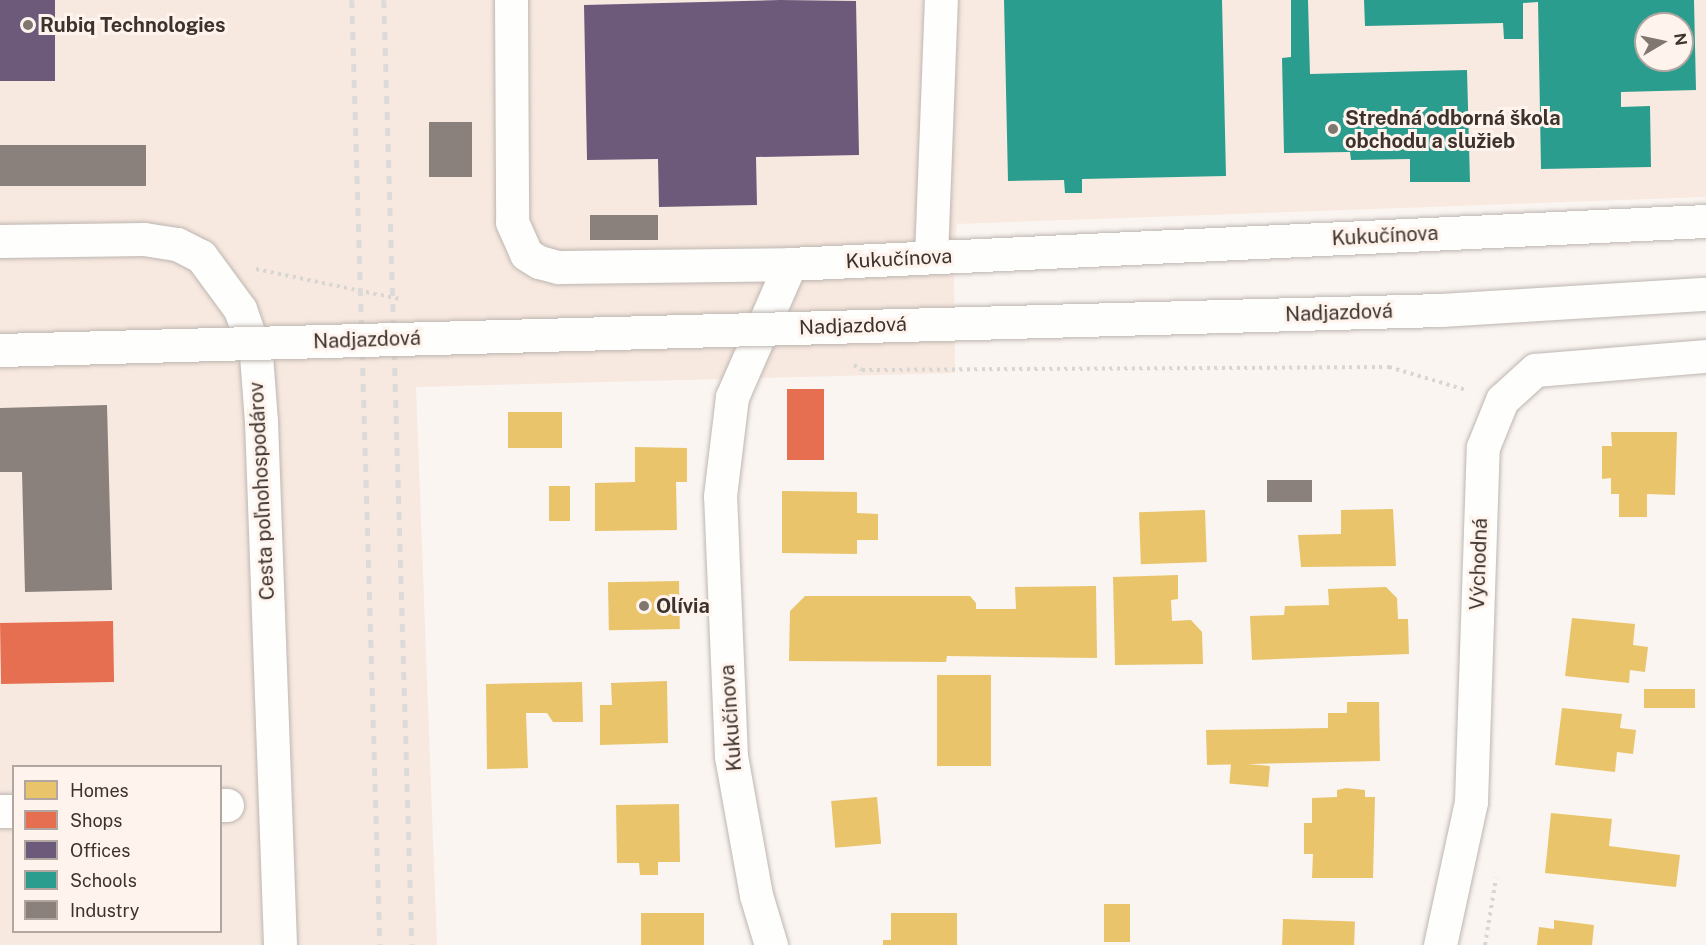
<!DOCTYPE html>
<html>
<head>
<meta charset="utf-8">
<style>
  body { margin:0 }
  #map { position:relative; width:1706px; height:945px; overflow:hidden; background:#fbf5f1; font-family:"Public Sans",sans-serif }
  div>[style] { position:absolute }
  .built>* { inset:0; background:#f8e9e0 }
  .education>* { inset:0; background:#f8eae0 }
  .homes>* { inset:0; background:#e9c46a; transform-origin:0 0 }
  .shops>* { inset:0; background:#e76f51; transform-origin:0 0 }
  .offices>* { inset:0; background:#6d597a; transform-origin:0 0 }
  .schools>* { inset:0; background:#2a9d8f }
  .industry>* { inset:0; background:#8a817c; transform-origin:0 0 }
  .path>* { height:4px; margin-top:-2px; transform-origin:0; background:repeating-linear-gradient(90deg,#d7d6d3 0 3px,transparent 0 7.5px) }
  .roads { filter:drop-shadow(0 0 2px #bdb6b1) drop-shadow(0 0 2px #bdb6b1) }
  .minor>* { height:33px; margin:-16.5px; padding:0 16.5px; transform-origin:16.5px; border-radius:16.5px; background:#fefefd }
  .rail>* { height:4.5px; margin-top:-2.25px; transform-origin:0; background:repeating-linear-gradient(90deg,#dddbd9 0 8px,transparent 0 16px) }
  .bridges { filter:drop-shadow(0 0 2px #bdb6b1) drop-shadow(0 0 2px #bdb6b1) }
  .major-bridge>* { height:33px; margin:-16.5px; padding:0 16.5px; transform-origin:16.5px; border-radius:16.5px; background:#fefefd }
  .dots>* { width:16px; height:16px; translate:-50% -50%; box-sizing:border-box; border:3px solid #fff4ed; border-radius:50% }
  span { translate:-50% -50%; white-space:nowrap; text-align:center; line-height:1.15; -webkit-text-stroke:6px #fff4ed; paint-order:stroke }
  .poi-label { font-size:20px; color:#3d332c; font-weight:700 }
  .left { translate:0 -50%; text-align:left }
  .street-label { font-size:20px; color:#3d332c }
  .legend { position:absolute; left:12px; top:765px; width:210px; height:168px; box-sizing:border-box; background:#fff4ed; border:2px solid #b1a7a0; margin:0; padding:8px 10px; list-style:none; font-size:18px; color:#3d332c }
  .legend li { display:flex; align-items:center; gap:12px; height:30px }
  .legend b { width:30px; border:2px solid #b1a7a0 }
  .north { position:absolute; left:1634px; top:12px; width:60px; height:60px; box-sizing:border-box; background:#fff4ed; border:2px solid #b1a7a0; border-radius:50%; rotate:81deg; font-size:16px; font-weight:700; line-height:24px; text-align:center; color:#3d332c }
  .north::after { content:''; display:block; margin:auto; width:21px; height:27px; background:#807771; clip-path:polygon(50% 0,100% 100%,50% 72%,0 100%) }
</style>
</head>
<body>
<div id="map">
  <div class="built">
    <i style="clip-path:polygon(evenodd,0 0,971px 0,954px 262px,955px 373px,416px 387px,437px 945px,0 945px,0 0,14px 766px,220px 766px,220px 932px,14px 932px,14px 766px)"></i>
  </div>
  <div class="education">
    <i style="clip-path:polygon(evenodd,965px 0,1706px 0,1706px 197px,957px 224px,965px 0,1646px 24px,1682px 24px,1682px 60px,1646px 60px,1646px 24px)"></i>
  </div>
  <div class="homes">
    <i style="left:508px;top:412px;width:54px;height:36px"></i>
    <i style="clip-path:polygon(1611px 432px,1677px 432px,1675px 495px,1647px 494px,1647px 517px,1619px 517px,1619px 494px,1611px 494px,1611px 478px,1602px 479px,1602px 446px,1612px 446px)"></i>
    <i style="clip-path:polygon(635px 447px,687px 448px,687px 482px,676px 482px,677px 530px,595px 531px,595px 483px,635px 482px)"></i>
    <i style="left:549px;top:486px;width:21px;height:35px"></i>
    <i style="clip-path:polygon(782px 491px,857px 492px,857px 513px,878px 514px,878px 540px,857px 540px,857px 554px,782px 553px)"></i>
    <i style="clip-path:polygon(1393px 509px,1396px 566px,1301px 567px,1298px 535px,1341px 534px,1341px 510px)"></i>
    <i style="left:1205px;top:510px;width:52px;height:66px;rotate:88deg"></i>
    <i style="clip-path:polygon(1178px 575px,1178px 599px,1171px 600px,1172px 621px,1191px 620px,1202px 632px,1203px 664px,1115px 665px,1113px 577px)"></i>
    <i style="left:679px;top:581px;width:48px;height:71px;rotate:89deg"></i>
    <i style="clip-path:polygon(1096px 586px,1097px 658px,947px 656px,946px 662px,789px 661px,790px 611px,805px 596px,970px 596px,976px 603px,976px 609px,1016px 609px,1015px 587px)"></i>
    <i style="clip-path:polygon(1386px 587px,1397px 598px,1398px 619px,1408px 619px,1409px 654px,1252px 660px,1250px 616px,1284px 615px,1285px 606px,1329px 605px,1328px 589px)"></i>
    <i style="clip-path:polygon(1572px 618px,1635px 624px,1633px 645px,1648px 647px,1645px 672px,1630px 670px,1629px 683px,1565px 676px)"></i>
    <i style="left:937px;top:675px;width:54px;height:91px"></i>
    <i style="clip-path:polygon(667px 681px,668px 743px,600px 745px,600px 705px,612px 705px,611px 683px)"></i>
    <i style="clip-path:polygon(582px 682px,583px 722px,553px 722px,547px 713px,526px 713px,528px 768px,487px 769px,486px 684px)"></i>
    <i style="left:1644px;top:689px;width:51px;height:19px"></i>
    <i style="clip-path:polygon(1347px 702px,1379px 702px,1380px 761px,1207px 765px,1206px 730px,1328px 728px,1328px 713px,1347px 713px)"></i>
    <i style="clip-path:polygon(1562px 708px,1622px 714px,1620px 728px,1636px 730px,1633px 754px,1617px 752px,1615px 772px,1555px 765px)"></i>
    <i style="left:1270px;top:766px;width:21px;height:39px;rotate:95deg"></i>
    <i style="clip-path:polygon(1346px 788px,1365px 790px,1365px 797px,1375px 797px,1373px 878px,1312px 878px,1313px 854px,1304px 854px,1304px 823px,1312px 823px,1312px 798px,1337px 797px,1337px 790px)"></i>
    <i style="left:877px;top:797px;width:47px;height:46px;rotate:85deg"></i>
    <i style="clip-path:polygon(679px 804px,680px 862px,658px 862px,658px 875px,640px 875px,639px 863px,617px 863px,616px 805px)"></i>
    <i style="clip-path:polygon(1551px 813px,1612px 819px,1609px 846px,1680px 855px,1676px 887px,1545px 873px)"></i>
    <i style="left:1104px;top:904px;width:26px;height:38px"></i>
    <i style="left:641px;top:913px;width:63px;height:32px"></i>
    <i style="clip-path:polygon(891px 913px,957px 913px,957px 945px,883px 945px,883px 940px,891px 940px)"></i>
    <i style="left:1283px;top:919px;width:72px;height:26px;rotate:2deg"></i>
    <i style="clip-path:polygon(1554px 920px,1594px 925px,1592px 945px,1537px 945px,1539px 927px,1554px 929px)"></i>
  </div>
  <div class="shops">
    <i style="left:787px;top:389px;width:37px;height:71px"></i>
    <i style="left:113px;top:621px;width:61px;height:113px;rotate:89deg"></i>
  </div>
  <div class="offices">
    <i style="left:0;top:0;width:55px;height:81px"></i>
    <i style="clip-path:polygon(780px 0,856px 1px,859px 155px,756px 157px,757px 205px,659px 207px,658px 159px,587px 160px,584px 5px)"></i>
  </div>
  <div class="schools">
    <i style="clip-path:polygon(1004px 0,1222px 0,1226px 176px,1082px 179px,1082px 193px,1065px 193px,1064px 180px,1008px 181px)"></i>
    <i style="clip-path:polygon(1291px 0,1308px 0,1310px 74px,1467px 70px,1470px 182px,1410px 182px,1410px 159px,1351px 160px,1350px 152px,1284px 153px,1282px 58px,1291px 57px)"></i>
    <i style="clip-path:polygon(evenodd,1364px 0,1694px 0,1696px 90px,1621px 92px,1621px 107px,1650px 106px,1651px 167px,1541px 169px,1538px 2px,1523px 3px,1523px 39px,1504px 39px,1503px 23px,1365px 26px,1364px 0,1646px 24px,1682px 24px,1682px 60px,1646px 60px,1646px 24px)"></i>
  </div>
  <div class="industry">
    <i style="left:429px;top:122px;width:43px;height:55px"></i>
    <i style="left:146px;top:145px;width:41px;height:146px;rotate:90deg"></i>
    <i style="left:590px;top:215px;width:68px;height:25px"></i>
    <i style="clip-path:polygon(107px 405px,112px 590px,25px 592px,22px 472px,0 472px,0 408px)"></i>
    <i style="left:1267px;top:480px;width:45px;height:22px"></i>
  </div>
  <div class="path">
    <i style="left:256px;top:269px;width:146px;rotate:11.8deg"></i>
    <i style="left:854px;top:365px;width:9px;rotate:32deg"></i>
    <i style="left:862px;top:370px;width:527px;rotate:-0.33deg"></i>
    <i style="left:1389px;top:367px;width:80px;rotate:16.6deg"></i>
    <i style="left:1485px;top:945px;width:68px;rotate:-80.7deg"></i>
  </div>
  <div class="roads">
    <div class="minor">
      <i style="left:511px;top:0;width:222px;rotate:89.7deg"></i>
      <i style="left:512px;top:222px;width:35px;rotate:66deg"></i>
      <i style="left:526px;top:254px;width:15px;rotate:32deg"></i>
      <i style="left:539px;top:262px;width:20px;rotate:15deg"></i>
      <i style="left:558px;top:267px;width:232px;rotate:-0.7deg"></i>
      <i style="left:790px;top:264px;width:917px;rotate:-2.69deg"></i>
      <i style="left:0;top:241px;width:144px;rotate:-0.8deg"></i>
      <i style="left:144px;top:239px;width:33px;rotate:9deg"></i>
      <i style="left:177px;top:244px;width:27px;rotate:27deg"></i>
      <i style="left:201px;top:256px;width:66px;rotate:53.7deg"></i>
      <i style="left:240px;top:309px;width:49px;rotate:70.8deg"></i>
      <i style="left:256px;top:355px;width:66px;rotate:85.7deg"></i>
      <i style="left:261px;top:421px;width:524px;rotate:87.92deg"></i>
      <i style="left:931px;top:257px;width:257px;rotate:-87.8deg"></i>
      <i style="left:220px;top:805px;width:7px"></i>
      <i style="left:0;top:811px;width:14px"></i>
      <i style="left:771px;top:945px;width:52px;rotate:-106.7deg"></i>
      <i style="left:756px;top:895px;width:141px;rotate:-100.2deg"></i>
      <i style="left:731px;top:756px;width:260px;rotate:-92.4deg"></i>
      <i style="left:720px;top:496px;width:100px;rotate:-83.1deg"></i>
      <i style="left:732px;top:397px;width:145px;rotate:-66.4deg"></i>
      <i style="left:1440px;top:945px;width:146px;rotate:-77.8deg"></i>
      <i style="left:1471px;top:802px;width:355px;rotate:-88.1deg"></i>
      <i style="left:1483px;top:447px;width:51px;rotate:-68deg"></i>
      <i style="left:1502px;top:400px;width:45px;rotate:-42.3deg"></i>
      <i style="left:1535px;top:370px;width:172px;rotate:-4.7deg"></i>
    </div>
  </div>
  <div class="rail">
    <i style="left:352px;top:0;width:945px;rotate:88.3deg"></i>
    <i style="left:384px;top:0;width:945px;rotate:88.3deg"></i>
  </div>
  <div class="bridges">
    <div class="major-bridge">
      <i style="left:0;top:350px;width:1442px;rotate:-1.59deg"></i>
      <i style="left:1441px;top:310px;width:265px;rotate:-3.5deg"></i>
    </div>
  </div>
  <div class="dots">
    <i style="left:28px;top:25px;background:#807771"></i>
    <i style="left:1333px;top:129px;background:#807771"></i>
    <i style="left:644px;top:606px;background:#807771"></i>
  </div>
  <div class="poi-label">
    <span class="left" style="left:40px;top:25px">Rubiq Technologies</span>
    <span class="left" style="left:1345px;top:130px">Stredná odborná škola<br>obchodu a služieb</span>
    <span class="left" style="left:656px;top:606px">Olívia</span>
  </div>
  <div class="street-label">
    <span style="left:1385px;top:236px;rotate:-3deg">Kukučínova</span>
    <span style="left:899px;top:259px;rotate:-3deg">Kukučínova</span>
    <span style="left:1339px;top:313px;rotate:-2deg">Nadjazdová</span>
    <span style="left:853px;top:326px;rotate:-2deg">Nadjazdová</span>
    <span style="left:367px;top:340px;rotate:-2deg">Nadjazdová</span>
    <span style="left:262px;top:491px;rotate:-93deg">Cesta poľnohospodárov</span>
    <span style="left:1479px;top:564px;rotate:-88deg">Východná</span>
    <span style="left:731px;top:718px;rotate:-94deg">Kukučínova</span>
  </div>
  <ul class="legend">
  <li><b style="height:16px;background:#e9c46a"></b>Homes</li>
  <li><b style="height:16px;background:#e76f51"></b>Shops</li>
  <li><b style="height:16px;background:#6d597a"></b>Offices</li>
  <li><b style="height:16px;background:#2a9d8f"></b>Schools</li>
  <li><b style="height:16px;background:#8a817c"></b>Industry</li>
  </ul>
  <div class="north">N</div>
</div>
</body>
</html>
